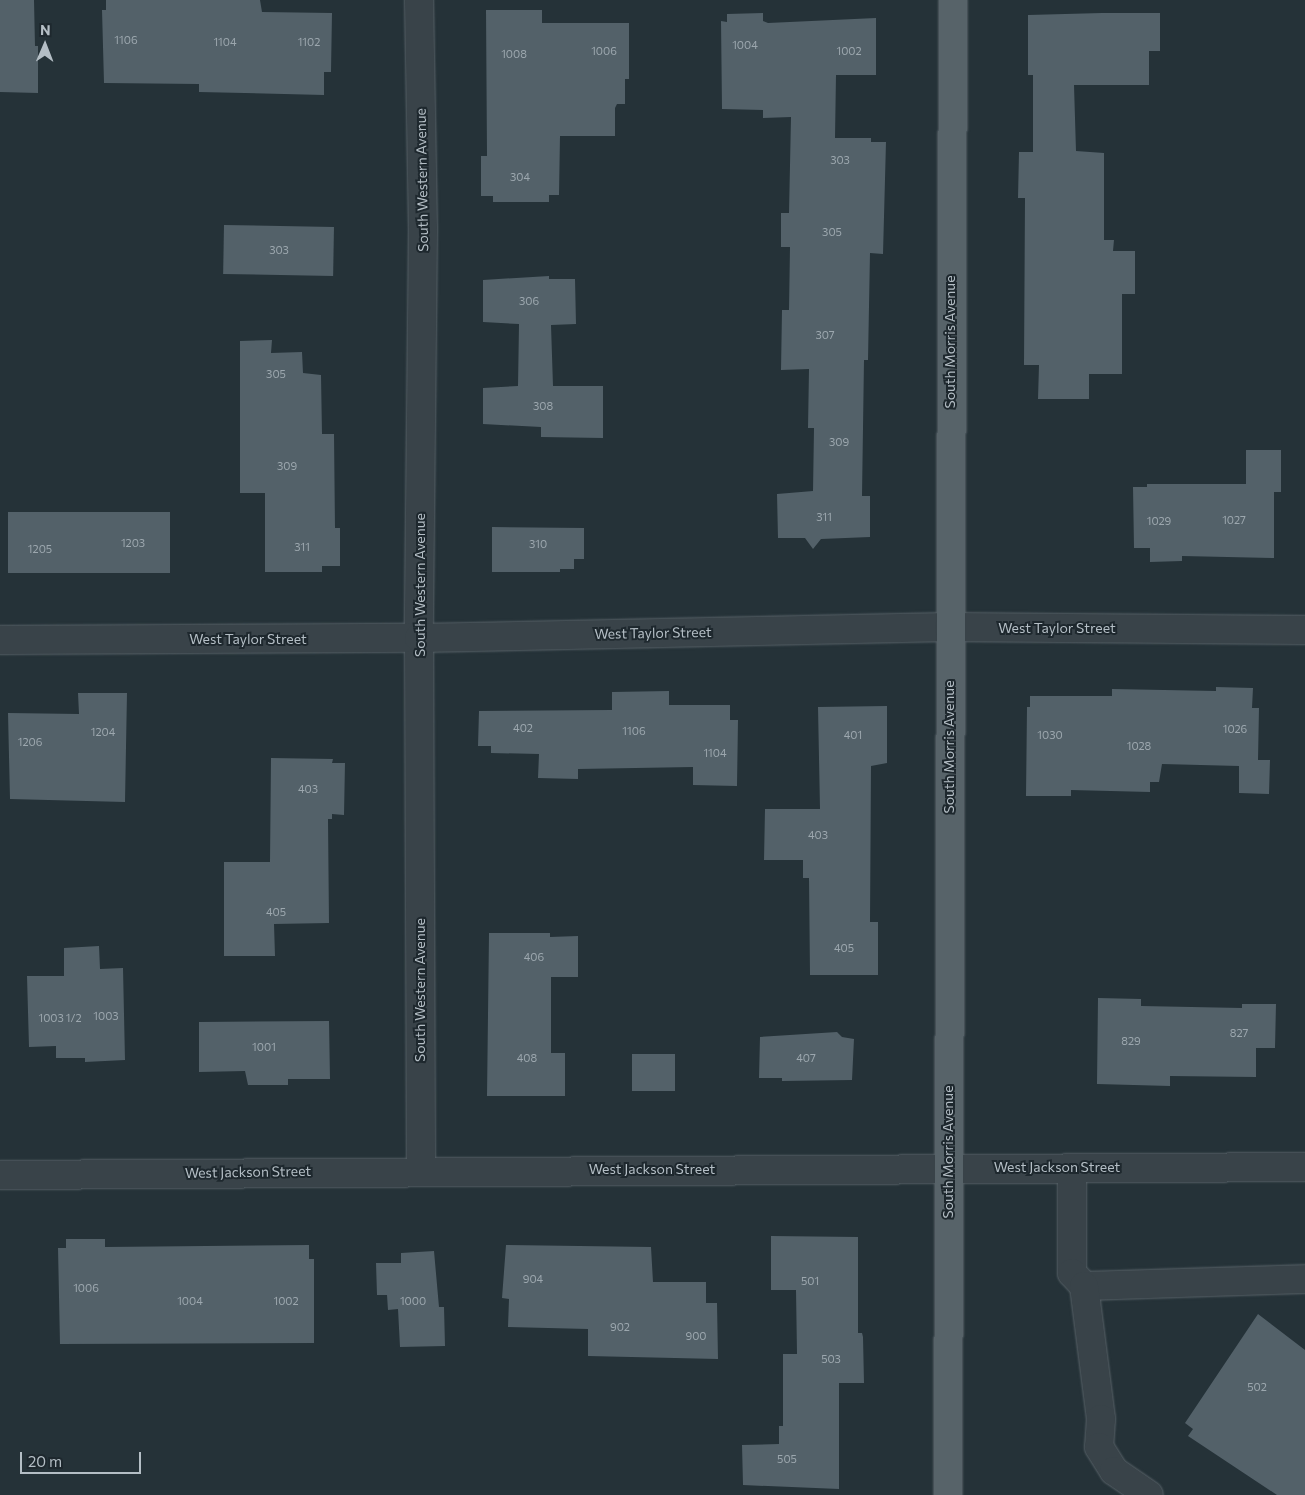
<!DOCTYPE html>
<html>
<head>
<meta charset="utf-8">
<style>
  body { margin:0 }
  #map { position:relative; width:1305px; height:1495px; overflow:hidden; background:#253238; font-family:Commissioner,sans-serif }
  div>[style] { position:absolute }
  .building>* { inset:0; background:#536169; transform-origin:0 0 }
  .roads { filter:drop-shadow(0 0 1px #576167) drop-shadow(0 0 1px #576167) }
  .minor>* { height:28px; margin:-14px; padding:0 14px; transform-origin:14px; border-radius:14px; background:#394349 }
  .major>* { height:28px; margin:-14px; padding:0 14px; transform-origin:14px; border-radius:14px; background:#576369 }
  span { translate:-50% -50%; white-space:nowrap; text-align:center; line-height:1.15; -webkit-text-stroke:4px #1e282e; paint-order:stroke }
  .number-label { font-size:11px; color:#9ca7ae }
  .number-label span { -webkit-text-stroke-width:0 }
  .street-label { font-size:14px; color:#b4bec5 }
  .north { position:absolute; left:20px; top:20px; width:50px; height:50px; -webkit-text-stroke:4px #1e282e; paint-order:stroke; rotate:1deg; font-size:14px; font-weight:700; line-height:20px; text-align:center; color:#b4bec5 }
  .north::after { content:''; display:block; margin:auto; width:18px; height:22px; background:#b4bec5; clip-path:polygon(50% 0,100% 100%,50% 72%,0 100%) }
  .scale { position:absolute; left:20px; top:1452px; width:121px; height:22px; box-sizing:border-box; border:2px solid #b4bec5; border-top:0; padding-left:6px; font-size:15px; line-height:18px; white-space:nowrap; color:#b4bec5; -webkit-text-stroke:4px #1e282e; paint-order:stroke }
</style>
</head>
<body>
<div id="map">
  <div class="building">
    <i style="clip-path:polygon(0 0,34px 0,35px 46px,38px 46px,38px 93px,0 92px)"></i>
    <i style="clip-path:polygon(106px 0,260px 0,262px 12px,332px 13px,331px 72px,324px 72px,324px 95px,199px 92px,199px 84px,104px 83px,102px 10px,106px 10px)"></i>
    <i style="clip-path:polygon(486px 10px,542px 10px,542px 23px,629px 23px,629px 79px,625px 79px,625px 104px,617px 104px,615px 108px,615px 136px,560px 136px,559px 195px,549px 195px,549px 202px,493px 202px,493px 196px,481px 196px,481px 156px,487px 156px)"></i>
    <i style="clip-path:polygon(763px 13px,763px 21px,768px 23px,876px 18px,876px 75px,836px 75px,835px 138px,871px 138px,871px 142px,886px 142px,883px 254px,870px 253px,868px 360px,864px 360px,862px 496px,870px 496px,870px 537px,821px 539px,813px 549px,805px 538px,778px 538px,777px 494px,813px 491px,814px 428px,808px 428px,809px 369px,781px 370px,782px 310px,789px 310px,790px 247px,781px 247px,781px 213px,789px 213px,791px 117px,763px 118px,763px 110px,722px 109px,721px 21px,727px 22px,727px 14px)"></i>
    <i style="clip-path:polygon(1102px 13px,1160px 13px,1160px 51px,1149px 51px,1149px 85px,1074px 85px,1076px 151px,1104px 153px,1104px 240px,1114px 240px,1113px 251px,1135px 251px,1135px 294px,1122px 294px,1122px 374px,1089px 374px,1089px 399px,1038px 399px,1039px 365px,1024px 365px,1025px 198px,1018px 198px,1019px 152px,1033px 152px,1033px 75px,1028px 75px,1028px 15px)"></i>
    <i style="left:224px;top:225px;width:110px;height:49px;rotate:1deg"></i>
    <i style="clip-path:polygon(549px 276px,549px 279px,575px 279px,576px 324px,551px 325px,553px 386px,603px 386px,603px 438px,541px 437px,541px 427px,483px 424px,483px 388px,518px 386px,519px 324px,483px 322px,483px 280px)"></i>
    <i style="clip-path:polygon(272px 340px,271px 353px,302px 352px,303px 373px,321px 375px,322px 434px,334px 434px,335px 528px,340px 528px,340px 566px,322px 566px,322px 572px,265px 572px,265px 493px,240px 493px,240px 341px)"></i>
    <i style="clip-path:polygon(1246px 450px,1281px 450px,1281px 492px,1274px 492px,1274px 558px,1182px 556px,1182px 561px,1150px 562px,1150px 548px,1134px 548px,1133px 487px,1147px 487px,1147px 484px,1246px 484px)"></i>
    <i style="left:170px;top:512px;width:61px;height:162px;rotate:90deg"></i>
    <i style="clip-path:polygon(492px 527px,584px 528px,584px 559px,574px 559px,574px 569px,560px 569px,560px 572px,492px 572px)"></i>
    <i style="clip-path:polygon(1216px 687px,1253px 688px,1252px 708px,1259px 708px,1258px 760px,1270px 760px,1269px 794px,1239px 793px,1239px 766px,1162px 764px,1159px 782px,1150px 782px,1150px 792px,1071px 790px,1071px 796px,1026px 796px,1027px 707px,1030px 707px,1030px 696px,1112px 696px,1112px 689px,1216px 691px)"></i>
    <i style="clip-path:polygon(669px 691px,669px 705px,730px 705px,730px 720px,738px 720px,737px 786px,693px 785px,693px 767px,578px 769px,578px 779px,538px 778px,539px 754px,491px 753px,491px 746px,478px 746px,479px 711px,612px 710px,612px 692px)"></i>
    <i style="clip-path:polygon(78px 693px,127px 693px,125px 802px,10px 799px,8px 713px,79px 714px)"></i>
    <i style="clip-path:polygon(887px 706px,887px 763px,871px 766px,870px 922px,878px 922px,878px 975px,810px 975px,809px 878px,803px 878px,803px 860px,764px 860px,765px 809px,820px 809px,818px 707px)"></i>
    <i style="clip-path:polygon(271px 758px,333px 759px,332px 763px,345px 763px,344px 815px,332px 814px,332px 819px,328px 819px,329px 923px,274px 924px,275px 956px,224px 956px,224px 862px,270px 862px)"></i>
    <i style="clip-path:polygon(489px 933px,550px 933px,550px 937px,578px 936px,578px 977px,551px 977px,551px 1053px,565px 1053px,565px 1096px,487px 1096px)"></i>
    <i style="clip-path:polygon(99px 946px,100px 969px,123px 968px,125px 1060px,85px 1062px,85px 1058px,56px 1058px,56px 1046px,29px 1047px,27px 976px,64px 976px,64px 948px)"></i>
    <i style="clip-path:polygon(1098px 998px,1141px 999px,1141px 1006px,1242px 1008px,1242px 1004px,1276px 1004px,1275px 1048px,1256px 1048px,1256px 1077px,1170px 1076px,1170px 1086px,1097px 1084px)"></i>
    <i style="clip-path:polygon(329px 1021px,330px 1079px,288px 1079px,288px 1085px,248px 1085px,245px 1071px,199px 1072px,199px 1022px)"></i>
    <i style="clip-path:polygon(837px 1032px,842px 1037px,854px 1039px,852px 1080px,782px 1081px,782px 1078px,759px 1078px,760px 1037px)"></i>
    <i style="left:632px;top:1054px;width:43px;height:37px"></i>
    <i style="clip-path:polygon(771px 1236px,858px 1237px,858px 1333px,862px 1333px,863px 1337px,864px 1383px,839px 1383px,839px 1489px,743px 1485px,742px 1445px,779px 1444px,779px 1426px,783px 1426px,783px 1354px,797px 1354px,796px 1290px,771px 1290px)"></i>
    <i style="clip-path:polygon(66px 1239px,105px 1239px,105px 1247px,309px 1245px,309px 1259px,314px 1259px,314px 1343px,60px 1344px,58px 1248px,66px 1248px)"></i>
    <i style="clip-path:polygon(506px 1245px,651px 1247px,653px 1282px,706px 1282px,706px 1303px,717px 1303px,718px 1359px,588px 1356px,588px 1329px,508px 1327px,509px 1299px,502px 1298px)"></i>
    <i style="clip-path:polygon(434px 1251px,439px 1307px,444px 1307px,445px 1346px,400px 1347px,398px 1309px,388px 1310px,387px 1295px,377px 1295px,376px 1263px,401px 1263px,401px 1253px)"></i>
    <i style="clip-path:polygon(1258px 1314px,1305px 1350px,1305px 1495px,1277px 1495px,1188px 1436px,1193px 1429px,1185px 1423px)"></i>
  </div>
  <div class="roads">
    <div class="minor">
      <i style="left:419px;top:0;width:229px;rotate:89deg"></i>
      <i style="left:423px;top:229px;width:409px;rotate:90.6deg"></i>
      <i style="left:419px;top:638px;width:532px;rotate:89.78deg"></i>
      <i style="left:0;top:640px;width:419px;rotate:-0.3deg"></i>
      <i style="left:419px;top:638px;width:530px;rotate:-1.19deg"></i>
      <i style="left:949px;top:627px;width:356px;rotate:0.5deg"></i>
      <i style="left:1072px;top:1168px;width:105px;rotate:90deg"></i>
      <i style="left:1072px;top:1273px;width:18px;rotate:47deg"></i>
      <i style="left:1084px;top:1286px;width:221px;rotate:-1.8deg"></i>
      <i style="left:0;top:1175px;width:1305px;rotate:-0.35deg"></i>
      <i style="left:1084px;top:1286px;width:134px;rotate:82.7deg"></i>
      <i style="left:1101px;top:1419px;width:28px;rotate:94deg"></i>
      <i style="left:1099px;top:1447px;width:28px;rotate:58deg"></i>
      <i style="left:1114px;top:1471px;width:42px;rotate:34.4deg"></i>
    </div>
    <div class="major">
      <i style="left:948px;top:1495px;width:1495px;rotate:-89.81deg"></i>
    </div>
  </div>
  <div class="number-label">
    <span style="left:126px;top:40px">1106</span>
    <span style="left:225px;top:42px">1104</span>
    <span style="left:309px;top:42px">1102</span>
    <span style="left:745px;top:45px">1004</span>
    <span style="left:604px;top:51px">1006</span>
    <span style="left:849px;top:51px">1002</span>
    <span style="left:514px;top:54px">1008</span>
    <span style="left:840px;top:160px">303</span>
    <span style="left:520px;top:177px">304</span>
    <span style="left:832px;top:232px">305</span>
    <span style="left:279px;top:250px">303</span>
    <span style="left:529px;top:301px">306</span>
    <span style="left:825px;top:335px">307</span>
    <span style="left:276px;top:374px">305</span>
    <span style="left:543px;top:406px">308</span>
    <span style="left:839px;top:442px">309</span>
    <span style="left:287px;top:466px">309</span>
    <span style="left:824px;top:517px">311</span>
    <span style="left:1234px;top:520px">1027</span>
    <span style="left:1159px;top:521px">1029</span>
    <span style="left:133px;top:543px">1203</span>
    <span style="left:538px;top:544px">310</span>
    <span style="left:302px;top:547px">311</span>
    <span style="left:40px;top:549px">1205</span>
    <span style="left:523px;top:728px">402</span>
    <span style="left:1235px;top:729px">1026</span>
    <span style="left:634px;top:731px">1106</span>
    <span style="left:103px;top:732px">1204</span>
    <span style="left:853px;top:735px">401</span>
    <span style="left:1050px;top:735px">1030</span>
    <span style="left:30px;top:742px">1206</span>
    <span style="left:1139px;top:746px">1028</span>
    <span style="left:715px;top:753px">1104</span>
    <span style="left:308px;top:789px">403</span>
    <span style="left:818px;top:835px">403</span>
    <span style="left:276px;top:912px">405</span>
    <span style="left:844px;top:948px">405</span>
    <span style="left:534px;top:957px">406</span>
    <span style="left:106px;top:1016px">1003</span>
    <span style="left:60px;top:1018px">1003 1/2</span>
    <span style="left:1239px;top:1033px">827</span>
    <span style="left:1131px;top:1041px">829</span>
    <span style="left:264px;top:1047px">1001</span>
    <span style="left:527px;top:1058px">408</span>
    <span style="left:806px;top:1058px">407</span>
    <span style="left:533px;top:1279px">904</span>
    <span style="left:810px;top:1281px">501</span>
    <span style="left:86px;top:1288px">1006</span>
    <span style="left:190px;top:1301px">1004</span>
    <span style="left:286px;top:1301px">1002</span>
    <span style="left:413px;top:1301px">1000</span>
    <span style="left:620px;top:1327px">902</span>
    <span style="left:696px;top:1336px">900</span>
    <span style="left:831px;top:1359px">503</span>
    <span style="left:1257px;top:1387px">502</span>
    <span style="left:787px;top:1459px">505</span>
  </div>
  <div class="street-label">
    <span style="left:422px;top:180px;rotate:-91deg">South Western Avenue</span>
    <span style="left:950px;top:342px;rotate:-90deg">South Morris Avenue</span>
    <span style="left:420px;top:585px;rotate:-90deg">South Western Avenue</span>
    <span style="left:1057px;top:628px">West Taylor Street</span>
    <span style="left:653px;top:633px;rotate:-1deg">West Taylor Street</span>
    <span style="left:248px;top:639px">West Taylor Street</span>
    <span style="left:949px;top:747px;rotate:-90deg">South Morris Avenue</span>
    <span style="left:420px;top:990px;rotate:-90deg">South Western Avenue</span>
    <span style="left:948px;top:1152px;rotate:-90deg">South Morris Avenue</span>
    <span style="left:1057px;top:1167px">West Jackson Street</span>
    <span style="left:652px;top:1169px">West Jackson Street</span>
    <span style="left:248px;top:1172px;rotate:-1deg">West Jackson Street</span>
  </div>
  <div class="north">N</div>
  <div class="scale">20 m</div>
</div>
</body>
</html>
